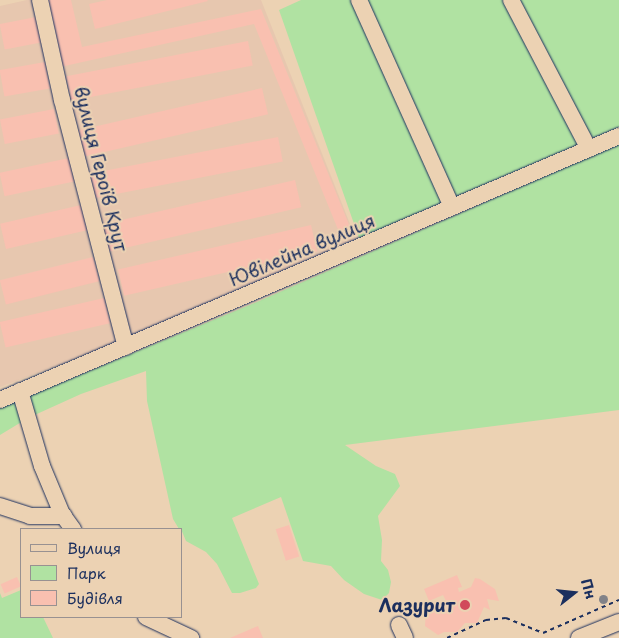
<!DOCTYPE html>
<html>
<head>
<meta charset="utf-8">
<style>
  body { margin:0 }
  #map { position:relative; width:619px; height:638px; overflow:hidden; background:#ecd2b3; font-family:"Playpen Sans",sans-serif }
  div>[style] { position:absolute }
  .built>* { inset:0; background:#e7c7af }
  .green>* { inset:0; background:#b0e2a2 }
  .building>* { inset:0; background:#f9c0b0; transform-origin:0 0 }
  .path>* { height:2px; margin-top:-1px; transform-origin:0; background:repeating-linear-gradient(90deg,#1b2f5e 0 4px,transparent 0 8px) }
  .roads { filter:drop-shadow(0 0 1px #1b2f5e) drop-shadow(0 0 1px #1b2f5e) }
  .minor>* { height:16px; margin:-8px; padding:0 8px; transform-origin:8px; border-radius:8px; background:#ecd2b3 }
  .trees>* { width:9px; height:9px; margin:-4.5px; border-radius:50%; background:#818288 }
  .dots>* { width:14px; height:14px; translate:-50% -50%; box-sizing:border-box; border:2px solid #ecd2b3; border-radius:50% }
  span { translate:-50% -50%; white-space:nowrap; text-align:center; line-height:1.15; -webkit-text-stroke:4px #ecd2b3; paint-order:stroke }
  .street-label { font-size:18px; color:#1b2f5e }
  .poi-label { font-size:18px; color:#1b2f5e; font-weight:700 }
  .right { translate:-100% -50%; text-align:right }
  .legend { position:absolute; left:20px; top:528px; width:162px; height:90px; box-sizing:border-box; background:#ecd2b3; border:1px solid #989191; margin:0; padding:6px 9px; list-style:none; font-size:15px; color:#1b2f5e }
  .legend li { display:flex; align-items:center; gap:10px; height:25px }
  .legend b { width:25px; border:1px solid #989191 }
  .north { position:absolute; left:549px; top:568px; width:50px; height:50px; -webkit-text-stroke:4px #ecd2b3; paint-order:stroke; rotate:74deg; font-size:14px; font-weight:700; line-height:20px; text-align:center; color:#1b2f5e }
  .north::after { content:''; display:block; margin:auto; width:18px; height:22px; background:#1b2f5e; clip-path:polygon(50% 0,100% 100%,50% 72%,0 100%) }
</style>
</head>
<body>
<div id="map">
  <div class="built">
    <i style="clip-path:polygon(27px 0,261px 0,356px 239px,125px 340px,0 387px,0 6px)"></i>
  </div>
  <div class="green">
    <i style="clip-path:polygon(301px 0,619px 0,619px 127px,359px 238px,279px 10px)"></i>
    <i style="clip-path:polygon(619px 144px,619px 410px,345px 445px,376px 466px,395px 474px,400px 486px,378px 516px,382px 540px,381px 561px,388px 570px,391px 582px,389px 593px,382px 600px,364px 594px,344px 580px,331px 566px,303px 561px,281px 497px,232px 518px,259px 584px,256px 588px,240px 593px,232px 593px,217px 564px,206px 552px,186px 541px,181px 529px,179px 529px,173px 519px,147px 401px,146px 371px,81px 394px,28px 418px,0 435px,0 408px,252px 304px)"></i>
    <i style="clip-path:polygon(21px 590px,21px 617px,43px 617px,53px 638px,0 638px,0 593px,2px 598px)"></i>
  </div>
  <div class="building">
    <i style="clip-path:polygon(45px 0,71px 0,82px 47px,261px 9px,350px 227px,339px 232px,254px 24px,60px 67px)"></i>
    <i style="clip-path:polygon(107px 0,207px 0,208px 1px,95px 29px,89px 4px)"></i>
    <i style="left:36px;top:17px;width:26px;height:37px;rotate:79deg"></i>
    <i style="left:248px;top:41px;width:25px;height:185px;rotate:79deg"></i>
    <i style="left:45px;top:62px;width:27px;height:46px;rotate:80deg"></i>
    <i style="left:262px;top:88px;width:27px;height:189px;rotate:77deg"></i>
    <i style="left:54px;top:109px;width:25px;height:55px;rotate:79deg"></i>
    <i style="left:278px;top:137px;width:25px;height:192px;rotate:79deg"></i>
    <i style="left:69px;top:158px;width:24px;height:71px;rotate:78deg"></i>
    <i style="left:295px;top:180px;width:28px;height:198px;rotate:77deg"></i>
    <i style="left:81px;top:205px;width:26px;height:83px;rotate:77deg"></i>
    <i style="left:311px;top:225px;width:27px;height:198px;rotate:77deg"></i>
    <i style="left:93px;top:257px;width:25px;height:96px;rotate:76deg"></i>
    <i style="left:104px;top:298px;width:26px;height:107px;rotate:77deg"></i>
    <i style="left:289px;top:525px;width:33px;height:14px;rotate:72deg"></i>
    <i style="clip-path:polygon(457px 575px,462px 587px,458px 588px,459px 592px,471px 587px,475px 578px,480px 579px,495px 589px,499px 601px,487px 599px,490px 610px,484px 607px,477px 623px,465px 623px,457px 632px,444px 632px,438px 635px,425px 626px,426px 611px,447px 603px,443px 595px,429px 601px,424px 589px)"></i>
    <i style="left:17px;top:577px;width:10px;height:18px;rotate:66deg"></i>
    <i style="clip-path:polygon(258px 626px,263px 638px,230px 638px)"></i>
  </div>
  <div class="path">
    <i style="left:447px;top:638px;width:43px;rotate:-24.8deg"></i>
    <i style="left:486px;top:620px;width:20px;rotate:-6deg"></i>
    <i style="left:506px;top:618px;width:40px;rotate:22deg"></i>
    <i style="left:543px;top:633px;width:83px;rotate:-23.5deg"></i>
  </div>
  <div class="roads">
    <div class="minor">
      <i style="left:40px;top:0;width:102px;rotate:77.6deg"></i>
      <i style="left:62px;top:100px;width:255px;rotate:75.5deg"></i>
      <i style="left:359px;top:0;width:227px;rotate:65.8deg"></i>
      <i style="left:511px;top:0;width:168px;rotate:62.4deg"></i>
      <i style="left:20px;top:391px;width:78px;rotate:73.7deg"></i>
      <i style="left:42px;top:466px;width:52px;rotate:67.4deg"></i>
      <i style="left:62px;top:514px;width:19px;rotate:54deg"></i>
      <i style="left:0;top:400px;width:673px;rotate:-23.1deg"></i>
      <i style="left:0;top:506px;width:32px;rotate:18deg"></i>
      <i style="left:30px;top:516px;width:34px"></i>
      <i style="left:146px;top:617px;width:50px;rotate:25deg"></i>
      <i style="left:399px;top:625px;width:14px;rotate:65deg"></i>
      <i style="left:579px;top:638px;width:43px;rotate:-21.8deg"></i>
    </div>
  </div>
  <div class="trees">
    <i style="left:603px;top:599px"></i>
  </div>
  <div class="dots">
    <i style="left:465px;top:605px;background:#d1495b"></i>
  </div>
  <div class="street-label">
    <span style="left:101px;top:169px;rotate:76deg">вулиця Героїв Крут</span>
    <span style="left:302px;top:250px;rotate:-23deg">Ювілейна вулиця</span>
  </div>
  <div class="poi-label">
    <span class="right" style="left:455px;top:605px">Лазурит</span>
  </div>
  <ul class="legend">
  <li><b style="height:6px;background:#ecd2b3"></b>Вулиця</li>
  <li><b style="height:14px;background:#b0e2a2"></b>Парк</li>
  <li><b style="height:14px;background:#f9c0b0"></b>Будівля</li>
  </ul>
  <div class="north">Пн</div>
</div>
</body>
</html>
